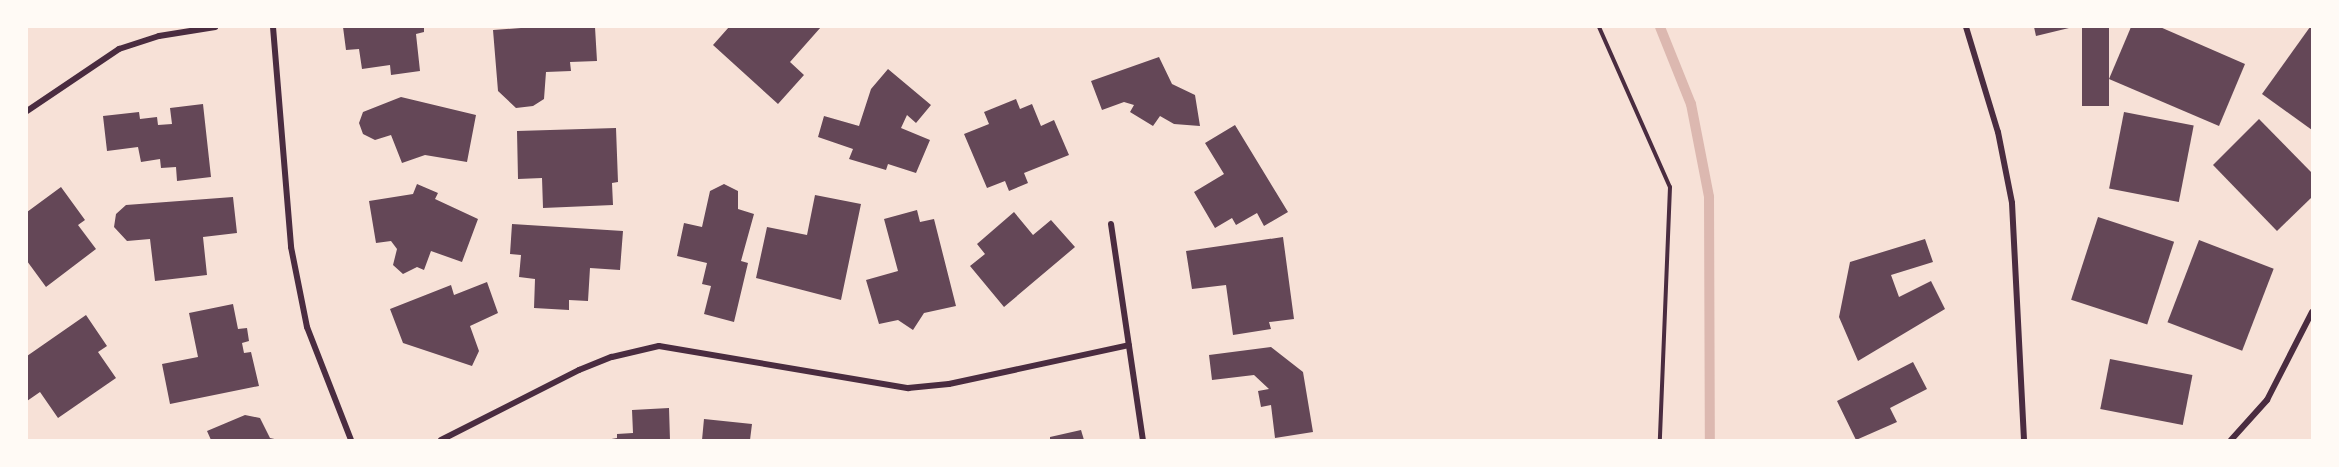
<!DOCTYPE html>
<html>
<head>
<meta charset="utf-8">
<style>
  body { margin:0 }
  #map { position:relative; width:2339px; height:467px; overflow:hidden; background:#f7e1d7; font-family:"Sofia Sans Condensed",sans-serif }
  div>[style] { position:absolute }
  .stream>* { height:10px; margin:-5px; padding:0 5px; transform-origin:5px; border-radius:5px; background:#dcb8b0 }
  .building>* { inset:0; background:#644757; transform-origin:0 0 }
  .path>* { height:4px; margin:-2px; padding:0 2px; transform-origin:2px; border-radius:2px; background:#4a2c40 }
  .minor>* { height:6px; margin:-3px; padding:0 3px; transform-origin:3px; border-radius:3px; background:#4a2c40 }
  span { translate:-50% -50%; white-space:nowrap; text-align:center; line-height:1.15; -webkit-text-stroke:6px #fffaf5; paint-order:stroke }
  .frame { position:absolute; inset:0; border:28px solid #fffaf5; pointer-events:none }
</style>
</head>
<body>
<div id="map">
  <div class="stream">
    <i style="left:1660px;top:27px;width:83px;rotate:68.1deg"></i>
    <i style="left:1691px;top:104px;width:95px;rotate:79deg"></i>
    <i style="left:1709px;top:197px;width:243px;rotate:89.8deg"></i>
  </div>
  <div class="building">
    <i style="clip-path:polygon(343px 27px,424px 27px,424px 32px,416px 34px,420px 71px,391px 75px,390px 65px,362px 69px,359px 49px,346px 50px)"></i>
    <i style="clip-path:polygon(534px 27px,595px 27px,597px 61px,570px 62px,571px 71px,546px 72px,544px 99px,533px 106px,516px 108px,498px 91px,493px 30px)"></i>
    <i style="clip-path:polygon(729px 27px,821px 27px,790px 62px,804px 75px,778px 104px,713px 45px)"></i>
    <i style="clip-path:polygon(2034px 27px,2069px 27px,2069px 28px,2036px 36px)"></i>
    <i style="left:2082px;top:27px;width:27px;height:79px"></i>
    <i style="clip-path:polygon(2131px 27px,2160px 27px,2245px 64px,2219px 126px,2109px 79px)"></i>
    <i style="clip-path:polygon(2310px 27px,2312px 27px,2312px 130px,2262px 94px)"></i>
    <i style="clip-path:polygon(1159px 57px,1172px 84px,1195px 95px,1200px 126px,1174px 124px,1160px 116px,1153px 126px,1130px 112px,1134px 105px,1124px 102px,1102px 110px,1091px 81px)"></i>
    <i style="clip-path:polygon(888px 69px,931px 105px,916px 123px,907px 115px,901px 128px,930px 140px,916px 173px,888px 164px,886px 170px,849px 159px,853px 149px,818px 137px,824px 116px,859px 126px,871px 89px)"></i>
    <i style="clip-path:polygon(401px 97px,476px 115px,467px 162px,425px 155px,402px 163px,391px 135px,375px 140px,363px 134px,359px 123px,363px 112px)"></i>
    <i style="clip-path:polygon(1016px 99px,1020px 109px,1032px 104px,1041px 126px,1054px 120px,1069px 155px,1024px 173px,1028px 183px,1009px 191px,1005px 181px,987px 188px,964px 134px,989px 124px,984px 112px)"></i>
    <i style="clip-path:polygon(203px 104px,211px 177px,177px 181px,176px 167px,161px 168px,160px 159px,141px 162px,138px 147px,107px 151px,103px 116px,139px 112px,140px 119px,157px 117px,158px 125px,172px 124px,170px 108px)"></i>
    <i style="left:2124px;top:112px;width:71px;height:78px;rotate:11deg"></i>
    <i style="clip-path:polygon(2259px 119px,2312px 173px,2312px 197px,2277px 231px,2213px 165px)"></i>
    <i style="clip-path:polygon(1235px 125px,1288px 212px,1264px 226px,1257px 213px,1236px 225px,1232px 218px,1215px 228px,1194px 192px,1224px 174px,1205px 143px)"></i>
    <i style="clip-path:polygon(616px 128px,618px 182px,612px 183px,613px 205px,543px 208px,542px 178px,518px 179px,517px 131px)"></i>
    <i style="clip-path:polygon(417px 184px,438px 193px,435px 199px,478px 219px,462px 262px,431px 251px,424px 270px,417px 267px,403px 274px,393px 265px,397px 249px,391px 241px,376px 243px,369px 201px,413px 194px)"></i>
    <i style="clip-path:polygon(724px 184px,738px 191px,738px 209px,754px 214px,741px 261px,748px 263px,734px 322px,704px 314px,711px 286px,702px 284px,707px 263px,677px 256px,684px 223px,702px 227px,710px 191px)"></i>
    <i style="clip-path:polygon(61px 187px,85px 220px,78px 225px,96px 249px,46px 287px,27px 261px,27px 212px)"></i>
    <i style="clip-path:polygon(815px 195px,861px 204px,841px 300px,756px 278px,767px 227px,807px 235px)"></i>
    <i style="clip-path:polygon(233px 197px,237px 233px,203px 237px,207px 275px,155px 281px,150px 239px,127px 241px,114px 227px,116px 214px,126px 205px)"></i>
    <i style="clip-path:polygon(917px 210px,920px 222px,934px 219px,956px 306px,924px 313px,913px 330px,898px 320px,879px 324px,866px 280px,898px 271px,884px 219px)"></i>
    <i style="clip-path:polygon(1014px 212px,1033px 235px,1051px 220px,1075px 247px,1004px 307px,970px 266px,985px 254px,977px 244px)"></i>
    <i style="left:2098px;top:217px;width:80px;height:87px;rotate:18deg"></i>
    <i style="clip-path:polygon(512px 224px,623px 231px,620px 270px,590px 268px,588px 301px,569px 300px,569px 310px,534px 308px,535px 279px,519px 277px,521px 255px,510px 254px)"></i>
    <i style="clip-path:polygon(1283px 237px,1294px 319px,1269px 322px,1271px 329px,1233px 335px,1226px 285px,1192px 289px,1186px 251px)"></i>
    <i style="clip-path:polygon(1925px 239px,1933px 262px,1891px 275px,1899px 297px,1931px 281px,1945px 309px,1858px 361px,1839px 317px,1850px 262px)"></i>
    <i style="left:2199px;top:240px;width:80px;height:88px;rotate:21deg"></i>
    <i style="clip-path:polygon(487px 282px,498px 313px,470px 326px,479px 351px,472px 366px,403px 343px,390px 309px,451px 285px,454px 295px)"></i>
    <i style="clip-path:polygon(233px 304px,238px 329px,247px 328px,249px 341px,242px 343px,244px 353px,251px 352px,259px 386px,170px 404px,162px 364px,198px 357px,189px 313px)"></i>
    <i style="clip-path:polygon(86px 315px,107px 346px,98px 352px,116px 378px,58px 418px,40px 392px,27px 401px,27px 356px)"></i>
    <i style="clip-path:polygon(1271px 347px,1303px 372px,1313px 432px,1275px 438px,1271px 405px,1261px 407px,1258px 391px,1269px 389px,1254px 375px,1212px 380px,1209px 355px)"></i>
    <i style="left:2110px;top:359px;width:84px;height:51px;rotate:11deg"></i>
    <i style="clip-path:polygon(1913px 362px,1927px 389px,1890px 408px,1897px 422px,1856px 440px,1837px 401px)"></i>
    <i style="clip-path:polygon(669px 408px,670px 440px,606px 440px,617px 438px,617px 434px,633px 433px,632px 410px)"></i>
    <i style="clip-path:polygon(245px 415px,260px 418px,270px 438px,279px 440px,211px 440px,207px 431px)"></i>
    <i style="clip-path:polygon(704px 419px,752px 424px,750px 440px,702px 440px)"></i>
    <i style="clip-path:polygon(1081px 430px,1084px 440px,1050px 440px,1050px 437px)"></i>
  </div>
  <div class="path">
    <i style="left:1599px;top:27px;width:175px;rotate:66.1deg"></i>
    <i style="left:1670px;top:187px;width:253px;rotate:92.3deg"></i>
  </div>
  <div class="minor">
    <i style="left:273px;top:27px;width:221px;rotate:85.3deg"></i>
    <i style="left:291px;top:247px;width:82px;rotate:78.7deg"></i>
    <i style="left:307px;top:327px;width:121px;rotate:68.7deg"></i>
    <i style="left:1966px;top:27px;width:110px;rotate:73.1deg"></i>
    <i style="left:1998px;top:132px;width:72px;rotate:78.8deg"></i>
    <i style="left:2012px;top:203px;width:237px;rotate:87.1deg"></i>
    <i style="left:27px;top:111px;width:111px;rotate:-34deg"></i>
    <i style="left:119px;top:49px;width:42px;rotate:-18deg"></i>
    <i style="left:159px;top:36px;width:57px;rotate:-9.1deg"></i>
    <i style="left:1111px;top:224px;width:218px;rotate:81.6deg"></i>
    <i style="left:441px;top:440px;width:155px;rotate:-26.9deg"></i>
    <i style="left:579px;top:370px;width:35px;rotate:-22deg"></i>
    <i style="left:612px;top:357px;width:48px;rotate:-13.2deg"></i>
    <i style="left:659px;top:346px;width:253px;rotate:9.6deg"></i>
    <i style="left:908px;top:388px;width:41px;rotate:-5.6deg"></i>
    <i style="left:949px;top:384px;width:184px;rotate:-12.2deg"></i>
    <i style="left:2231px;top:440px;width:54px;rotate:-48deg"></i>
    <i style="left:2267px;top:400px;width:99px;rotate:-62.9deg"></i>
  </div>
  <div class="frame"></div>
</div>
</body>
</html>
